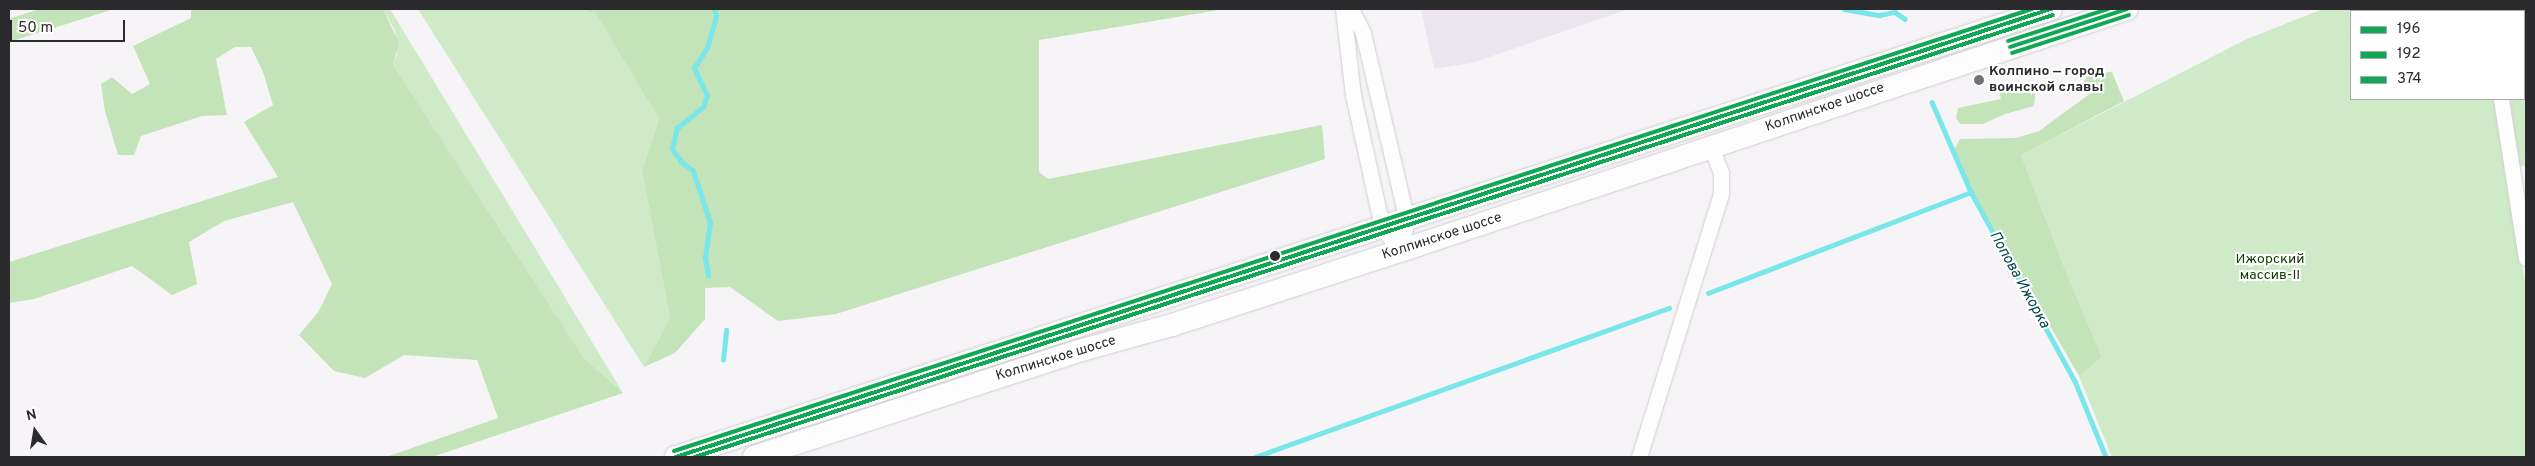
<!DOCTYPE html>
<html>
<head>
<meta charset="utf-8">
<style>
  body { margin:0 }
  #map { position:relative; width:2535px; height:466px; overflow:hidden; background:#f6f4f7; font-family:Overpass,sans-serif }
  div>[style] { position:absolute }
  .built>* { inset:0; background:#ebe6ee }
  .green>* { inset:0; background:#ceeac7 }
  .forest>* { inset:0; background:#c2e4b8 }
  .stream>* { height:4.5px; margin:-2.25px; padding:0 2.25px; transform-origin:2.25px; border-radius:2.25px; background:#79e6ea }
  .roads { filter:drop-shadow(0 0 1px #cfcecf) drop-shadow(0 0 1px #cfcecf) }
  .street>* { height:15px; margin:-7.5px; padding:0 7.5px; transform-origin:7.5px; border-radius:7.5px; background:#fefdfe }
  .secondary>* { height:22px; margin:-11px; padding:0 11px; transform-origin:11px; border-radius:11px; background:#fefdfe }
  .bus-1>* { height:4px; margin:-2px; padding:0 2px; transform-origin:2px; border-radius:2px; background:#10a855 }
  .bus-2>* { height:4px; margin:-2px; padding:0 2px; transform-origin:2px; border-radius:2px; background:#10a855 }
  .bus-3>* { height:4px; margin:-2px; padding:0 2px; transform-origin:2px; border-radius:2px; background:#10a855 }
  .dots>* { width:14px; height:14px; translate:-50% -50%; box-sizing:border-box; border:2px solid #fff; border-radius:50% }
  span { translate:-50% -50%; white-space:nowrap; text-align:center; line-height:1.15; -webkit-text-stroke:4px #fff; paint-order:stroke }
  .poi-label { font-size:14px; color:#2b2a2c; font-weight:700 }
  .left { translate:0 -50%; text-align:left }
  .street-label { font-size:14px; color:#2b2a2c }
  .park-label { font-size:14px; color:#143c04 }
  .water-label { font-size:15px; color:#00484a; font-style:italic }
  .frame { position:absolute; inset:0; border:10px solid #2b2a2c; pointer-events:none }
  .legend { position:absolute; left:2350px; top:10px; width:175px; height:90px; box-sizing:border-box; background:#fff; border:1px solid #aaaaab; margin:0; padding:6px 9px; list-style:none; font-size:15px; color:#2b2a2c }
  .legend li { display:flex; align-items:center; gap:10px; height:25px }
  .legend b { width:25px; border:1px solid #aaaaab }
  .north { position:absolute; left:10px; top:406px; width:50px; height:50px; -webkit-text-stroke:4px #fff; paint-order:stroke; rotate:347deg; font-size:14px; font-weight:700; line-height:20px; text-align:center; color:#2b2a2c }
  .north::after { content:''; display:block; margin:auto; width:18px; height:22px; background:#2b2a2c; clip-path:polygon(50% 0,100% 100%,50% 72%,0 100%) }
  .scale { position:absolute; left:10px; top:20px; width:115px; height:22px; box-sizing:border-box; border:2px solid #2b2a2c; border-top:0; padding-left:6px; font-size:15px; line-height:18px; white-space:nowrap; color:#2b2a2c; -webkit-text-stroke:4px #fff; paint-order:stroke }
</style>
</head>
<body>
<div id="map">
  <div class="built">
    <i style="clip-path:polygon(1421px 9px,1629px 9px,1472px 63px,1434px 69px)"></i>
  </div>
  <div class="green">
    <i style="clip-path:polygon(383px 9px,390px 9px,623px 393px,584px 358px,393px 65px,397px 54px,395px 31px)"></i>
    <i style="clip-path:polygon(418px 9px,582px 9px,596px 14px,659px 119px,642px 171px,670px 318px,644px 367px)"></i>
    <i style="clip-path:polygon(2323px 9px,2479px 9px,2479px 11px,2351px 11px,2351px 99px,2494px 99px,2526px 287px,2526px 457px,2112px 457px,2079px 376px,2102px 357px,2066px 272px,2021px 155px,2247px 39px)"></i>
    <i style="clip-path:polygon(2492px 9px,2526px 9px,2526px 165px,2517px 167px,2506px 99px,2524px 99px,2524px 11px)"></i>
  </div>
  <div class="forest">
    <i style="clip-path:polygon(39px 9px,114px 9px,9px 42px,9px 19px)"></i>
    <i style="clip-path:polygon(191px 9px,383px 9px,399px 43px,393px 65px,584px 358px,623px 393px,432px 457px,386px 457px,498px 418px,477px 360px,404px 355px,365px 378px,334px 371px,299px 335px,319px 311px,332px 284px,293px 202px,224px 221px,189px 242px,197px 284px,172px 295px,132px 266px,34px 299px,9px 303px,9px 262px,278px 177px,244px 122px,273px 105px,263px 72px,251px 47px,235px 47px,216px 59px,227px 115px,202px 116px,141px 136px,134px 155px,118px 155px,105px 111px,101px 84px,112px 77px,132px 94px,150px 84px,133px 46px,191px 18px)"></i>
    <i style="clip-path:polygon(582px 9px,1225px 9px,1039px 40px,1039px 172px,1048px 179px,1322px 125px,1325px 159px,836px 314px,778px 321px,730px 287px,705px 288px,705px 319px,675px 353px,644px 367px,670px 318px,642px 171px,659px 119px,596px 14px)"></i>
    <i style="clip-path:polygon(2112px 72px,2124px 101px,2021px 155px,2066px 272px,2102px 357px,2079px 376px,1968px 184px,1954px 150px,1960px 139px,2016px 138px,2039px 131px,2091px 93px,2084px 82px,2089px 74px)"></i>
    <i style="clip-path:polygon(2016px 82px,2030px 87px,2035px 95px,2034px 106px,2005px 114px,1983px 124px,1960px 124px,1956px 118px,1958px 108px,2001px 99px,1998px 86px)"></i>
  </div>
  <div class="stream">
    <i style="left:1844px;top:9px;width:36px;rotate:10deg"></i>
    <i style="left:1879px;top:15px;width:16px;rotate:-11deg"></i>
    <i style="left:1895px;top:12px;width:12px;rotate:35deg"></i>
    <i style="left:1932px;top:102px;width:98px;rotate:66.6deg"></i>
    <i style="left:1971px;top:192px;width:216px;rotate:61.2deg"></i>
    <i style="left:2075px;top:381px;width:82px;rotate:67.8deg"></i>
    <i style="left:708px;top:276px;width:18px;rotate:-99deg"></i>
    <i style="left:705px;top:258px;width:35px;rotate:-82deg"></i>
    <i style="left:710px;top:223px;width:55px;rotate:-108.1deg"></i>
    <i style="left:693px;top:171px;width:14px;rotate:-144deg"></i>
    <i style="left:682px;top:163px;width:17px;rotate:-126deg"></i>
    <i style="left:672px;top:149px;width:22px;rotate:-77deg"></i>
    <i style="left:677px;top:128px;width:33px;rotate:-39deg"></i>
    <i style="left:703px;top:107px;width:12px;rotate:-70deg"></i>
    <i style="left:707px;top:96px;width:31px;rotate:-115deg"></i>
    <i style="left:694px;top:68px;width:24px;rotate:-57deg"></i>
    <i style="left:707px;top:48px;width:33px;rotate:-74deg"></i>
    <i style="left:716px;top:16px;width:7px;rotate:-106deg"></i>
    <i style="left:1708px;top:293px;width:282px;rotate:-21deg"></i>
    <i style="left:723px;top:360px;width:30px;rotate:-84deg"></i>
    <i style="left:1255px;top:457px;width:440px;rotate:-19.8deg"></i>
  </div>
  <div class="roads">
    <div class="street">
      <i style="left:1343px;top:9px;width:87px;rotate:83.4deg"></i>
      <i style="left:1353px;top:95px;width:135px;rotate:77.6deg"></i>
      <i style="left:1382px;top:227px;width:30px;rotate:53deg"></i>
      <i style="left:1351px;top:9px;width:27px;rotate:63deg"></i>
      <i style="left:1363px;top:33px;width:192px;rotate:76.8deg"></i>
      <i style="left:1407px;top:220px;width:32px;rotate:103deg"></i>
      <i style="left:2501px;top:99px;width:161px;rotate:81.1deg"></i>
      <i style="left:1639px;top:457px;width:276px;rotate:-72.7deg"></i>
      <i style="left:1721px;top:193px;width:20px;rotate:-90deg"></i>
      <i style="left:1721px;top:173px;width:28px;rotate:-111deg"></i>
    </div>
    <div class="secondary">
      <i style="left:676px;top:457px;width:1446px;rotate:-18.05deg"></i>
      <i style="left:754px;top:457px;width:338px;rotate:-18.1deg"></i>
      <i style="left:1075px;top:352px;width:101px;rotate:-15.6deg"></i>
      <i style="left:1172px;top:325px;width:240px;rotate:-18deg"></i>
      <i style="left:1400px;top:251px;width:766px;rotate:-18.41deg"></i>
    </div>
  </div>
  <div class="bus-1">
    <i style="left:2010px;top:47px;width:123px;rotate:-18deg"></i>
    <i style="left:676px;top:457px;width:1446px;rotate:-18.05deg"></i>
  </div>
  <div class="bus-2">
    <i style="left:2012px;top:53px;width:123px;rotate:-18deg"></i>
    <i style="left:695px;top:457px;width:1428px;rotate:-18.03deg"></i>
  </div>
  <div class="bus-3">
    <i style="left:2008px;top:41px;width:105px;rotate:-17.7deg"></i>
    <i style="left:674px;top:451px;width:1428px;rotate:-18.03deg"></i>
  </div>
  <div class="dots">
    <i style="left:1979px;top:80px;background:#727173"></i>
    <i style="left:1275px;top:256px;background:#2b2a2c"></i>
  </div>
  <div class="poi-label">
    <span class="left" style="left:1989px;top:80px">Колпино — город<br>воинской славы</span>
  </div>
  <div class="street-label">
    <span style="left:1825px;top:108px;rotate:-19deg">Колпинское шоссе</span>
    <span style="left:1442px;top:237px;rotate:-18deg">Колпинское шоссе</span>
    <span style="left:1056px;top:359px;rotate:-17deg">Колпинское шоссе</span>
  </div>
  <div class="park-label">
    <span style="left:2270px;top:268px">Ижорский<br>массив-II</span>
  </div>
  <div class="water-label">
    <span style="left:2019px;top:280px;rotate:61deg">Попова Ижорка</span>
  </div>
  <div class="frame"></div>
  <ul class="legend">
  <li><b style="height:6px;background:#10a855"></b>196</li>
  <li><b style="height:6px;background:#10a855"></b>192</li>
  <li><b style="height:6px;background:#10a855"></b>374</li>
  </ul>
  <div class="north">N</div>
  <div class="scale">50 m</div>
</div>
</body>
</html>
